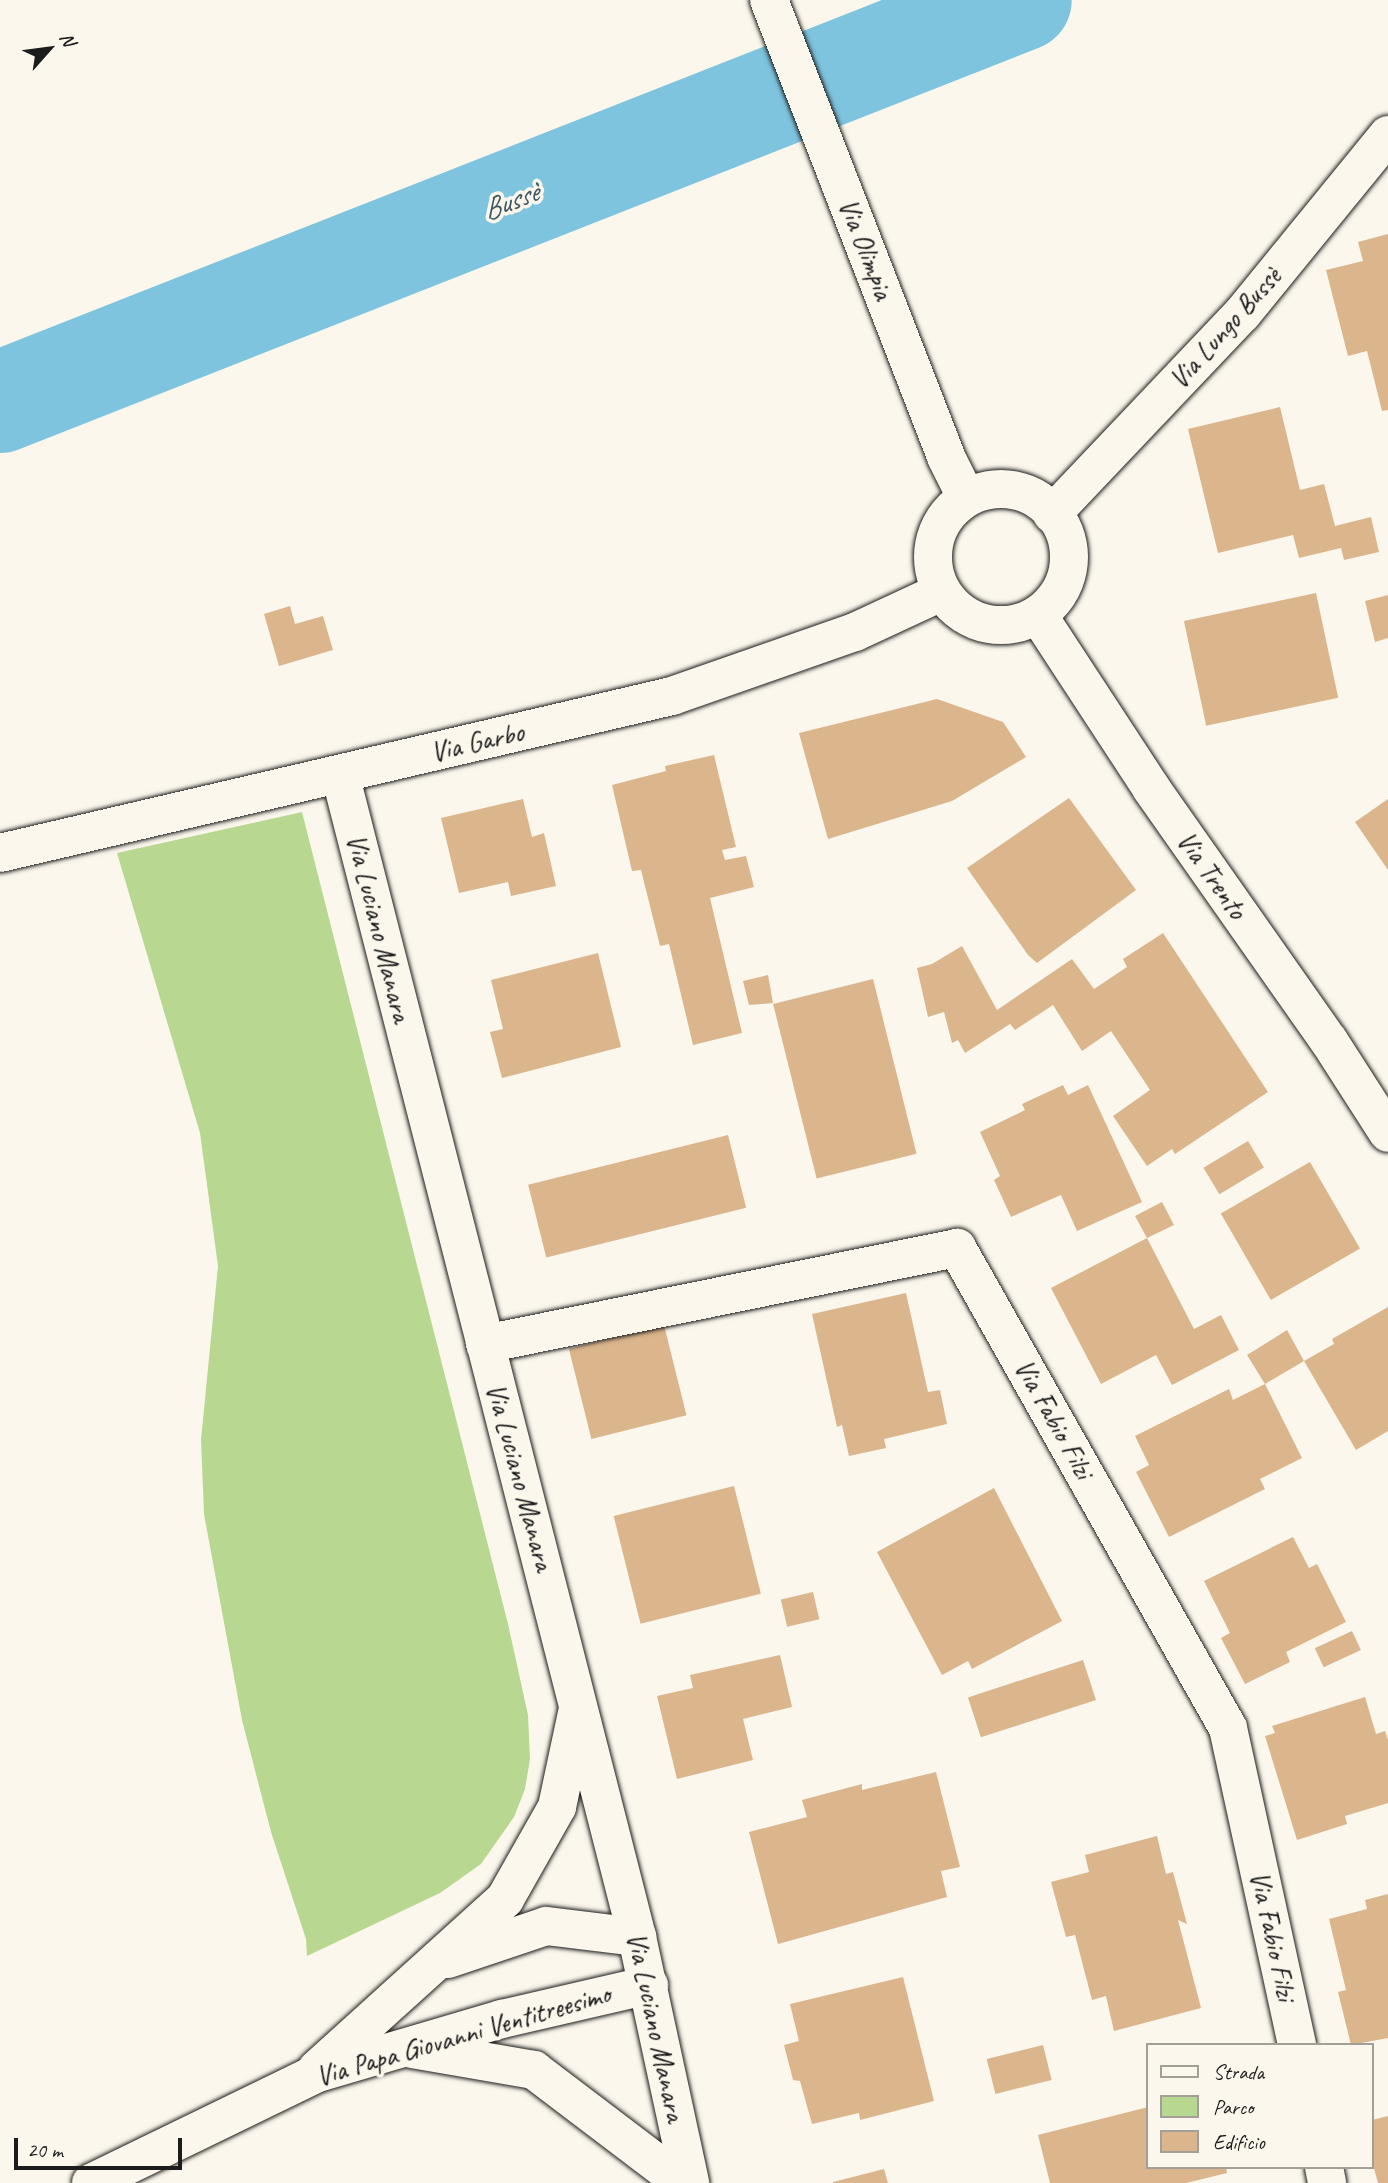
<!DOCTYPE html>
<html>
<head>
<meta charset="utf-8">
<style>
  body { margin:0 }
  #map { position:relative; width:1388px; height:2183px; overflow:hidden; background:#fbf7ec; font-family:Caveat,sans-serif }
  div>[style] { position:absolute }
  .green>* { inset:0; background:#b8d790 }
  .river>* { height:102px; margin:-51px; padding:0 51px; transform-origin:51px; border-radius:51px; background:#7ec4df }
  .building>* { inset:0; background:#dbb58c; transform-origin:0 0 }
  .roads { filter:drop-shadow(0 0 2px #1c1c1c) drop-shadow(0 0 2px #1c1c1c) }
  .street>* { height:38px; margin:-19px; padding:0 19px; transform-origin:19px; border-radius:19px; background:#fbf7ec }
  .secondary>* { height:38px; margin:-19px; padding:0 19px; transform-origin:19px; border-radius:19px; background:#fbf7ec }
  .secondary>.ring { margin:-19px; padding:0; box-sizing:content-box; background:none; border:38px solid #fbf7ec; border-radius:50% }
  span { translate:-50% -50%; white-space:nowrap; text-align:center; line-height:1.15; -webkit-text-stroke:7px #fbf7ec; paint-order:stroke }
  .street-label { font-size:28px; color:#1c1c1c }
  .water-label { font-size:30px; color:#3e5760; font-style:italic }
  .legend { position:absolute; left:1146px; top:2043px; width:228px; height:126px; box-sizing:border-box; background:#fbf7ec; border:2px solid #a29f99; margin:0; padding:9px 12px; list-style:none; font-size:21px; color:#1c1c1c }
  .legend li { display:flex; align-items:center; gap:14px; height:35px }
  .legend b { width:35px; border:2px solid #a29f99 }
  .north { position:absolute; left:14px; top:14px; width:70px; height:70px; -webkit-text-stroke:5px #fbf7ec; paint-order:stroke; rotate:62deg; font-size:19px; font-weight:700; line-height:28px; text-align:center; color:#1c1c1c }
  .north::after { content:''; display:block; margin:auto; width:24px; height:32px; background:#1c1c1c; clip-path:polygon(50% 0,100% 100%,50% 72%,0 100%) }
  .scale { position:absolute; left:14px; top:2138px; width:168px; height:32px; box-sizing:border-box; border:4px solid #1c1c1c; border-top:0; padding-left:9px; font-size:21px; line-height:24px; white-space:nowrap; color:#1c1c1c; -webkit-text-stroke:5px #fbf7ec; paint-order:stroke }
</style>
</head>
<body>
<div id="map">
  <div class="green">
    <i style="clip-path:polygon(302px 812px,508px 1624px,528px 1715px,530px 1759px,525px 1789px,514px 1817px,481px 1864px,440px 1893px,307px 1956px,306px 1939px,271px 1832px,242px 1720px,204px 1514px,201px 1440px,218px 1266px,200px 1133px,117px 853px)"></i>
  </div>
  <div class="river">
    <i style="left:0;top:402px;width:1097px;rotate:-21.49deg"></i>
  </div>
  <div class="building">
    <i style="clip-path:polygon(1388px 234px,1388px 410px,1382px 411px,1367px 351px,1348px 356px,1326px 270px,1363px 261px,1358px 242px)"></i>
    <i style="clip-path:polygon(1280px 407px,1300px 490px,1324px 484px,1335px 526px,1371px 517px,1379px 552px,1344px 560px,1341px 548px,1299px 558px,1293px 535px,1218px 553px,1188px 429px)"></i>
    <i style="left:1316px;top:593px;width:107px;height:135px;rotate:78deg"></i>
    <i style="clip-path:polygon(1388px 595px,1388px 638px,1375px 642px,1365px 601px)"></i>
    <i style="clip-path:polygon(290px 606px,295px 624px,323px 616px,333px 650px,279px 666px,264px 614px)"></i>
    <i style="clip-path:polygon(937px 699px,1003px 722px,1026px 757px,952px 801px,828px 839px,799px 733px)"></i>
    <i style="clip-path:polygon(714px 755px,736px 847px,722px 850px,725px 860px,746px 856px,754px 887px,710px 898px,742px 1033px,693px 1045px,669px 944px,660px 946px,641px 870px,632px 871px,612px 785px,666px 771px,665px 766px)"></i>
    <i style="clip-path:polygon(1069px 798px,1136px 890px,1037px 963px,1028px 955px,967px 868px)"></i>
    <i style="clip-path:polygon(523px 799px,532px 837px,544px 833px,556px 886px,511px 896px,508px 882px,459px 893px,441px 818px)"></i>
    <i style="clip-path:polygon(1388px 799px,1388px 870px,1355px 822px)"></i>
    <i style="clip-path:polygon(1163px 933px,1268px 1092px,1175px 1154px,1172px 1149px,1147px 1166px,1113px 1116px,1150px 1090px,1111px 1031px,1082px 1051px,1053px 1005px,1015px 1030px,1010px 1024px,965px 1053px,958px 1040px,952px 1043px,944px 1012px,928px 1017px,917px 968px,932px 964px,962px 946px,997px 1010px,1072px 959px,1094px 989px,1127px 967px,1123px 959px)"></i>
    <i style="clip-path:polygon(598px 953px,621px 1047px,502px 1078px,490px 1032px,503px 1029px,491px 980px)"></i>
    <i style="clip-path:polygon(768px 975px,773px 1003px,749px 1005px,743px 981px)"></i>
    <i style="left:873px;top:979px;width:180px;height:103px;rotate:76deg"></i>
    <i style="clip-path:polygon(1063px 1085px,1068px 1095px,1088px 1085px,1142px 1202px,1077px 1231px,1061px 1195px,1011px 1217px,994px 1180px,1000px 1176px,980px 1132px,1025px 1110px,1022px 1104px)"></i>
    <i style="left:728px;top:1135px;width:75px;height:206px;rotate:76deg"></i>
    <i style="left:1248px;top:1141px;width:31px;height:52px;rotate:59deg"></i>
    <i style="left:1310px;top:1162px;width:100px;height:103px;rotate:60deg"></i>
    <i style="clip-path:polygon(1162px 1202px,1174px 1225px,1147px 1238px,1194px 1329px,1221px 1315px,1239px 1350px,1172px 1385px,1156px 1355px,1101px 1384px,1051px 1288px,1147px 1238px,1135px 1216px)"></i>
    <i style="clip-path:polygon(906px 1293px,928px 1392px,940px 1390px,947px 1424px,884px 1439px,886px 1448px,849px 1456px,842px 1425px,837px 1427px,812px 1314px)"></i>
    <i style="clip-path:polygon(1388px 1307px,1388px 1431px,1356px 1450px,1304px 1361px,1334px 1344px,1332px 1339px)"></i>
    <i style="left:664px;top:1325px;width:93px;height:98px;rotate:76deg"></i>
    <i style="clip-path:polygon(1287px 1330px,1304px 1361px,1265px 1384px,1302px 1458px,1260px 1479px,1265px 1489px,1169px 1537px,1136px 1472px,1149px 1465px,1135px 1436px,1229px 1389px,1233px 1400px,1265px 1384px,1247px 1355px)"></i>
    <i style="left:734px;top:1486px;width:111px;height:124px;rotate:76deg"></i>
    <i style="clip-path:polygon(994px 1488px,1062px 1621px,972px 1669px,968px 1661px,942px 1675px,877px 1552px)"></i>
    <i style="clip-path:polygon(1293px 1537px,1309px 1568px,1317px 1564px,1346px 1622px,1286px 1652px,1290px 1662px,1245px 1684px,1221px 1638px,1230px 1633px,1204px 1581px)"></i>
    <i style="left:813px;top:1592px;width:28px;height:33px;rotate:77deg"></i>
    <i style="left:1352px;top:1631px;width:21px;height:41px;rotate:65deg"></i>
    <i style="clip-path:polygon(780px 1655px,792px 1707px,743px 1719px,753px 1760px,677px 1779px,657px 1696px,693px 1688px,690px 1675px)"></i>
    <i style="left:1083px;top:1660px;width:42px;height:121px;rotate:72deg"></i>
    <i style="clip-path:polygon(1365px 1697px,1376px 1734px,1385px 1731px,1388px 1740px,1388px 1803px,1345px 1816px,1347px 1824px,1297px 1840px,1265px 1736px,1275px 1733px,1272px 1726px)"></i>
    <i style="clip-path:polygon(936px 1772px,960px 1867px,941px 1871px,947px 1897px,778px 1944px,749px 1832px,807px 1817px,802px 1800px,862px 1784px,862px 1790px)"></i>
    <i style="clip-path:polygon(1157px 1836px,1166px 1874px,1173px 1872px,1187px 1924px,1178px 1920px,1201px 2008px,1114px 2031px,1106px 1996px,1092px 2000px,1075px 1935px,1066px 1937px,1051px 1882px,1089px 1872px,1085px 1855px)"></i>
    <i style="clip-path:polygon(1388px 1894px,1388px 2038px,1351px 2045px,1338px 1992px,1346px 1990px,1329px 1919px,1367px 1909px,1365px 1900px)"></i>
    <i style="clip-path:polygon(903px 1977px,934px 2101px,860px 2120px,859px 2113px,812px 2124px,800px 2081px,793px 2080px,784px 2045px,799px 2041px,790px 2004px)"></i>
    <i style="left:1043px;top:2045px;width:36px;height:58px;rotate:76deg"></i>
    <i style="clip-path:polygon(1148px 2107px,1148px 2167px,1226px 2167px,1227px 2173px,1186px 2183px,1050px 2183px,1038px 2135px)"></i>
    <i style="clip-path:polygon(1388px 2116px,1388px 2183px,1378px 2183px,1372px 2161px,1372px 2120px)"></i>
    <i style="clip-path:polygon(884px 2169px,888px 2183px,833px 2183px,833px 2182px)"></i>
  </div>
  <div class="roads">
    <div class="street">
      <i style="left:769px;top:0;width:490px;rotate:68.8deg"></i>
      <i style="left:946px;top:457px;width:45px;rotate:63.4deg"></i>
      <i style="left:1038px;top:615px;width:207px;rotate:56.8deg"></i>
      <i style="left:1151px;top:788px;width:309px;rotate:54.9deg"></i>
      <i style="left:1329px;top:1041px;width:109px;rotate:57.3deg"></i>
      <i style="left:340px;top:774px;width:1200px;rotate:75.67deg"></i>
      <i style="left:637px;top:1937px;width:252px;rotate:77.8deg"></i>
      <i style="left:485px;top:1344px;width:482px;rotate:-11.5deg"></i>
      <i style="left:957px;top:1248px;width:551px;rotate:60.55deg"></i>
      <i style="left:1228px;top:1728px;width:324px;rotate:77.7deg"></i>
      <i style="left:448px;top:1959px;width:103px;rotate:-18.6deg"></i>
      <i style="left:546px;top:1926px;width:92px;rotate:6.9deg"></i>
      <i style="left:412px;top:2049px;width:124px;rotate:9.8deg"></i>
      <i style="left:534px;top:2070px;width:187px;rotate:37.2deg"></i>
      <i style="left:317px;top:2069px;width:253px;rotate:-42.1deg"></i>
      <i style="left:505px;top:1899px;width:106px;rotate:-60.5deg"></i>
      <i style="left:557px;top:1807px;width:96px;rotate:-78deg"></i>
      <i style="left:1324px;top:2167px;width:16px;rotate:79deg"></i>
      <i style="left:91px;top:2183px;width:252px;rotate:-25.9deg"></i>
      <i style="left:318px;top:2073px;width:192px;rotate:-16.4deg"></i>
      <i style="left:502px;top:2019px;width:151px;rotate:-13deg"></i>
    </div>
    <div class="secondary">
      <i class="ring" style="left:933px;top:489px;width:98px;height:98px"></i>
      <i style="left:1052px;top:514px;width:276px;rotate:-46.5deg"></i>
      <i style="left:1242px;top:314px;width:231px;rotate:-50.8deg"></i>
      <i style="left:0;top:853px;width:690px;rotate:-13.15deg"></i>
      <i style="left:672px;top:696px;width:194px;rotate:-19.3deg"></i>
      <i style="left:855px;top:632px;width:95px;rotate:-24.9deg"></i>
    </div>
  </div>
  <div class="street-label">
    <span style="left:866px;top:249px;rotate:69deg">Via Olimpia</span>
    <span style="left:1225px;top:328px;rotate:-48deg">Via Lungo Bussè</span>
    <span style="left:477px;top:742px;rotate:-13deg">Via Garbo</span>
    <span style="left:1212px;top:875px;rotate:55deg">Via Trento</span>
    <span style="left:379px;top:928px;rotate:76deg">Via Luciano Manara</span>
    <span style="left:1054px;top:1419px;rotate:61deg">Via Fabio Filzi</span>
    <span style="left:520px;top:1477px;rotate:75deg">Via Luciano Manara</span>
    <span style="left:1273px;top:1936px;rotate:78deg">Via Fabio Filzi</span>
    <span style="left:656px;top:2027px;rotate:78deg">Via Luciano Manara</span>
    <span style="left:463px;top:2035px;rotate:-16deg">Via Papa Giovanni Ventitreesimo</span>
  </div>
  <div class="water-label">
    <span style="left:510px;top:201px;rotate:-21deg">Bussè</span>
  </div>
  <ul class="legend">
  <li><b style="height:9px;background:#fbf7ec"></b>Strada</li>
  <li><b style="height:19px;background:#b8d790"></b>Parco</li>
  <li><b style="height:19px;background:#dbb58c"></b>Edificio</li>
  </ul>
  <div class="north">N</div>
  <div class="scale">20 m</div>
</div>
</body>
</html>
